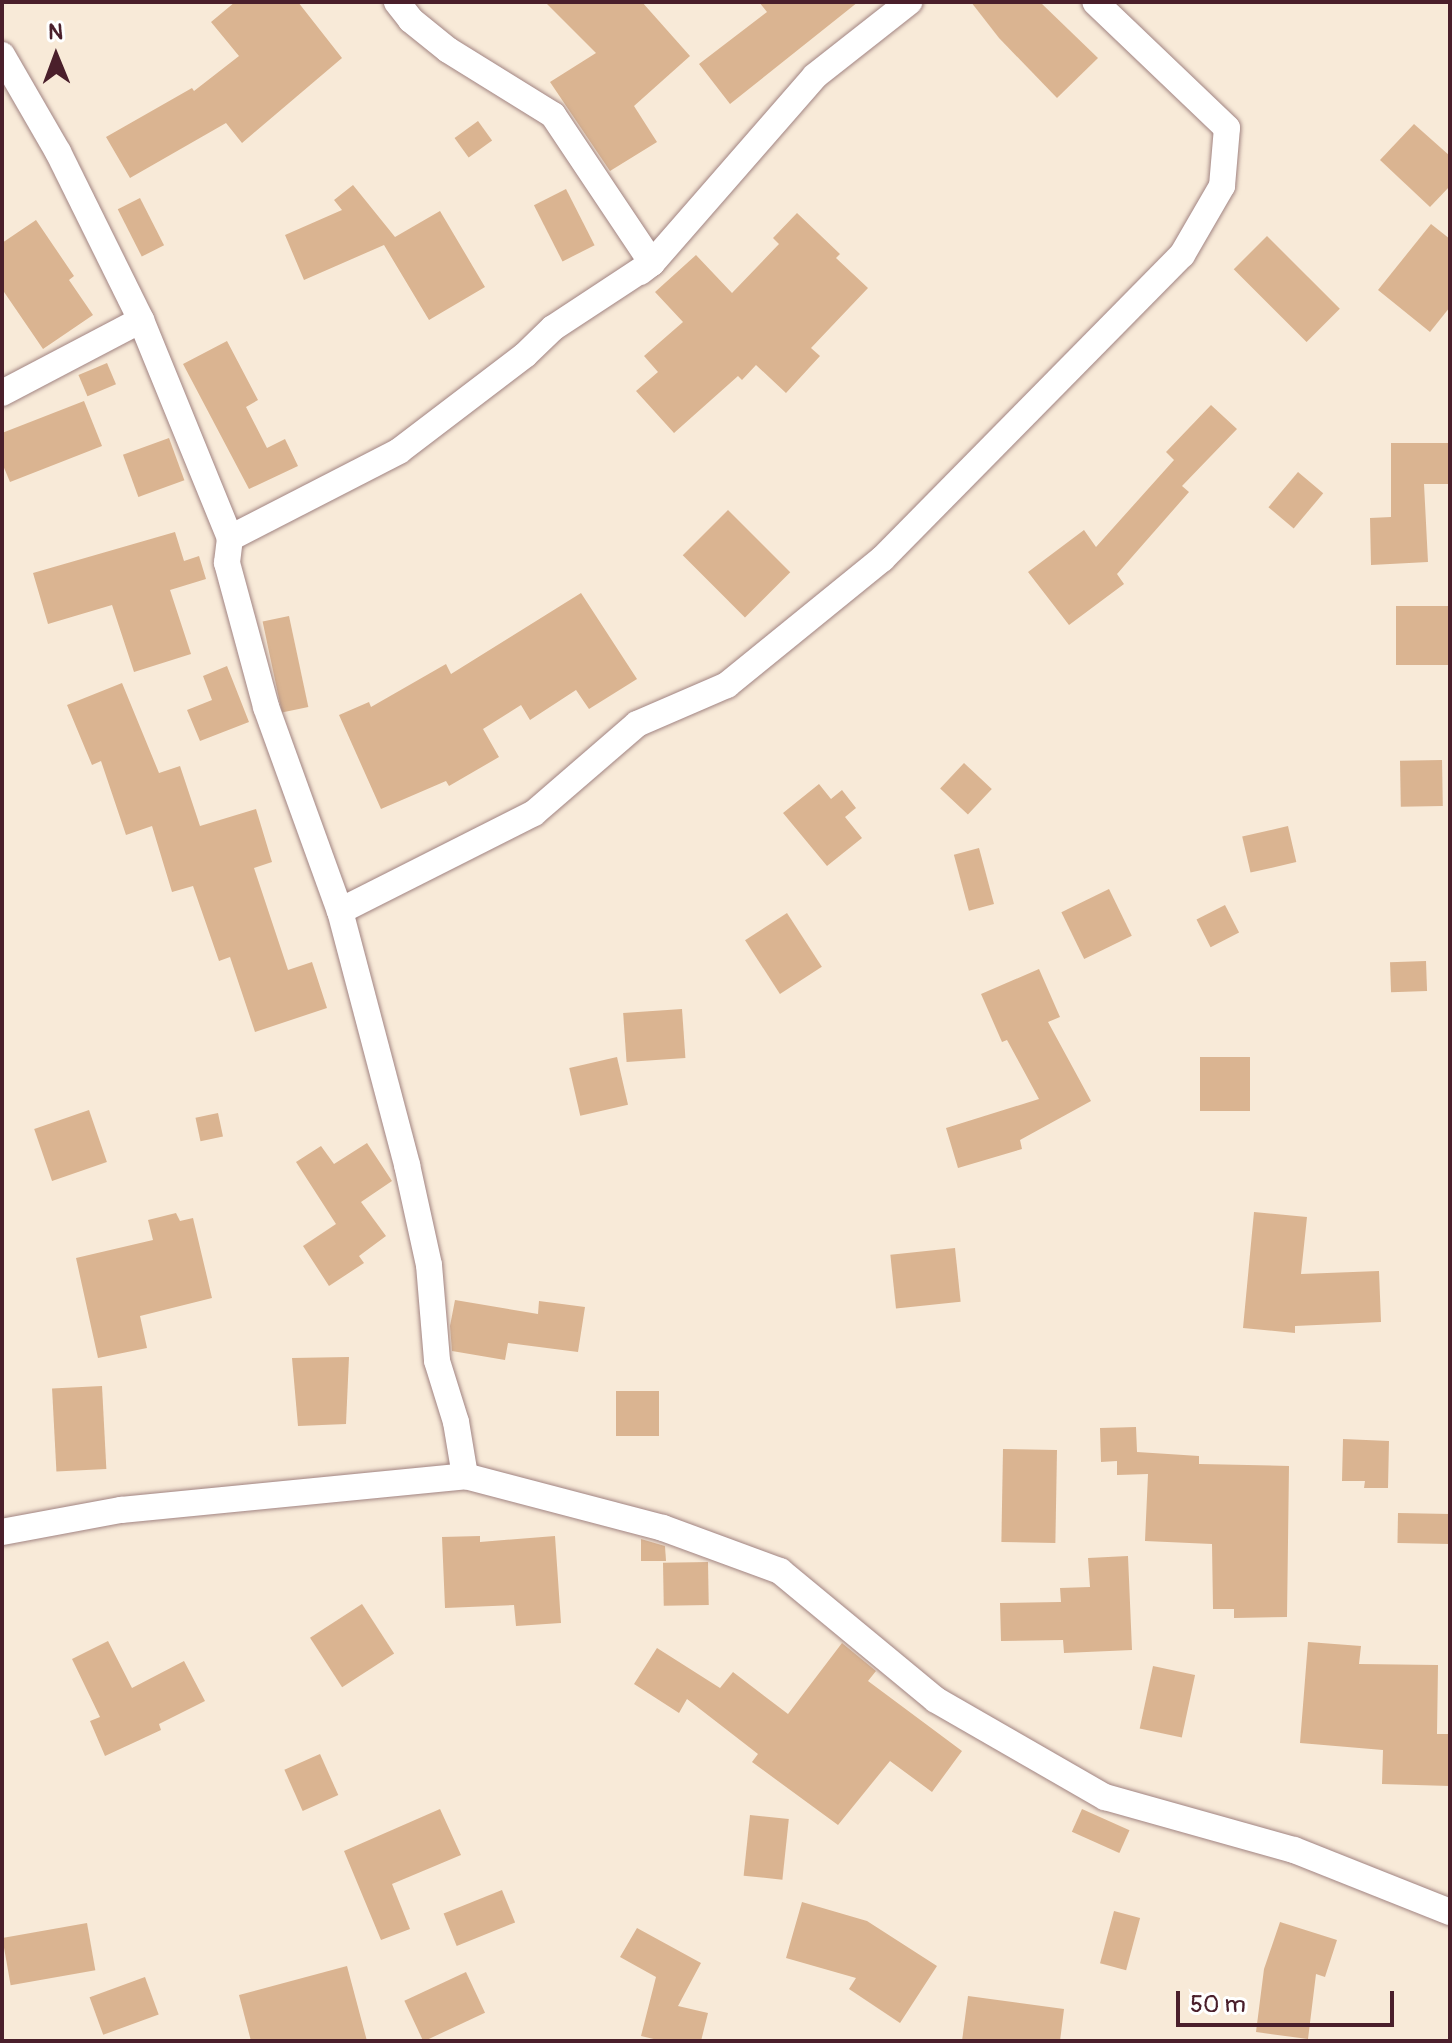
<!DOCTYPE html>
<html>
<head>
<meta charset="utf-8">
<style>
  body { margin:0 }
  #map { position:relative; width:1452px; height:2043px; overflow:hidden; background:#f8ead8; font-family:Pangolin,sans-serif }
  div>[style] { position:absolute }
  .building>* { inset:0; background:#dab491; transform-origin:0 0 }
  .roads { filter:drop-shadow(0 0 2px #a18482) drop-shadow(0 0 2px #a18482) }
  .street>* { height:26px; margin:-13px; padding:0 13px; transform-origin:13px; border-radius:13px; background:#fff }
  span { translate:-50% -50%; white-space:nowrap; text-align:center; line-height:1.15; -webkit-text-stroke:8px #fff; paint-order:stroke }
  .frame { position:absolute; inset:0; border:4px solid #4a1f2b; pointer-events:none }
  .north { position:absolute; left:16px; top:16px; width:80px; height:80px; -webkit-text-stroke:6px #fff; paint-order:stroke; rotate:359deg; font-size:22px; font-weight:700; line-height:32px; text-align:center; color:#4a1f2b }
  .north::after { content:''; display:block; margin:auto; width:28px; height:36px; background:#4a1f2b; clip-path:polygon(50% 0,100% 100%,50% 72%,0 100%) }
  .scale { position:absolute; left:1176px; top:1991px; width:218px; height:36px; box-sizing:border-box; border:4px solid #4a1f2b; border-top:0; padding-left:10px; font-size:24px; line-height:28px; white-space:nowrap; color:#4a1f2b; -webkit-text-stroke:6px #fff; paint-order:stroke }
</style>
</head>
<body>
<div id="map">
  <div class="building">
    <i style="clip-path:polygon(235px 2px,298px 2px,342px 58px,242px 143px,226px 123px,130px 178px,106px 137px,192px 88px,194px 91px,239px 56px,211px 22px)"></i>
    <i style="clip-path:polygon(545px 2px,642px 2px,690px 56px,634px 106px,657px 142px,610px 171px,550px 82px,596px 53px)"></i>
    <i style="clip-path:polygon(759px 2px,858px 2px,730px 104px,699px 64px,767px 12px)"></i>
    <i style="clip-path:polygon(971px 2px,1040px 2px,1098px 58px,1057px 98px,999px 38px)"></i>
    <i style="left:478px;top:121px;width:24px;height:29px;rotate:54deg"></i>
    <i style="clip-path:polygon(1414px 124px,1450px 156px,1450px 186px,1430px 207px,1380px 160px)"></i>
    <i style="clip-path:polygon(353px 185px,395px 237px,440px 211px,485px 287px,429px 320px,384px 245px,304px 280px,285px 235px,342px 210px,334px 200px)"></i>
    <i style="left:566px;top:189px;width:63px;height:36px;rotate:63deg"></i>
    <i style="left:140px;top:198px;width:53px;height:25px;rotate:63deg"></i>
    <i style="clip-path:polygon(797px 213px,840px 254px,836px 258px,868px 288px,811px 348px,820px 356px,786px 393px,756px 365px,742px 380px,738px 376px,674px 433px,636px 391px,658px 372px,644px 356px,683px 322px,655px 292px,696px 255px,732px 293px,779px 244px,773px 238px)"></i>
    <i style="clip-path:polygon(36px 220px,74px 276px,69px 280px,93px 315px,43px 349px,2px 289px,2px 243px)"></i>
    <i style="clip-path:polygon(1431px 224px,1450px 239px,1450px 307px,1430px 332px,1378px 290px)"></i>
    <i style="left:1267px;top:236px;width:103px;height:47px;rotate:45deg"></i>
    <i style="clip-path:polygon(227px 341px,258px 400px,246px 407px,267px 448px,285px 439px,298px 466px,249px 489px,183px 364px)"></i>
    <i style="left:107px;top:363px;width:23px;height:31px;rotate:67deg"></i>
    <i style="clip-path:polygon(84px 401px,102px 446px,10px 482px,2px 463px,2px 433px)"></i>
    <i style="clip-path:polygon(1211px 405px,1237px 429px,1182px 486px,1189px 492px,1117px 574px,1124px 584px,1069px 625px,1028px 572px,1084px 530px,1096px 547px,1174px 460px,1166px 452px)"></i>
    <i style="left:169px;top:438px;width:45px;height:49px;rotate:70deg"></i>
    <i style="clip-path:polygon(1391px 443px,1450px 443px,1450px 484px,1424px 484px,1428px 562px,1371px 565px,1370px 518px,1391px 517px)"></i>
    <i style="left:1298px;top:472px;width:33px;height:46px;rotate:40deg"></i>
    <i style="left:728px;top:510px;width:88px;height:64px;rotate:45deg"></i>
    <i style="clip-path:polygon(175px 532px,184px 561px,199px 556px,206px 579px,170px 590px,191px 654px,134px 672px,112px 605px,48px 624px,33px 573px)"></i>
    <i style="clip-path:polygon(581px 593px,637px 679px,589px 709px,576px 690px,530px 720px,521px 705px,483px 729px,499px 757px,449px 786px,446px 781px,381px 809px,339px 715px,369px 702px,371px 707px,446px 664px,451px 674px)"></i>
    <i style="left:1450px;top:606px;width:59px;height:54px;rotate:90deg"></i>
    <i style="left:289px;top:616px;width:93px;height:27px;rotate:78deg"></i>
    <i style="clip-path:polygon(227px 666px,249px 722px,200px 741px,187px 710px,212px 700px,203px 676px)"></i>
    <i style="clip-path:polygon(122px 683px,159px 773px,180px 766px,200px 826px,256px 809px,272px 862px,254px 868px,288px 970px,312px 962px,327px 1008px,255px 1032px,230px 957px,219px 961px,193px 886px,172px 892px,152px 826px,126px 835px,101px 761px,92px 765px,67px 705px)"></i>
    <i style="left:1442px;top:760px;width:46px;height:42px;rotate:89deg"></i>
    <i style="left:964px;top:763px;width:38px;height:35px;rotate:43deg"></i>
    <i style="clip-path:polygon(819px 784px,831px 799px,842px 790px,856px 808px,845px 817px,862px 838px,827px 866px,783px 813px)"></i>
    <i style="left:1288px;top:826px;width:37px;height:47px;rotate:77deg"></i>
    <i style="left:979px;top:848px;width:58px;height:26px;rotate:75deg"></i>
    <i style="left:1109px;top:889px;width:52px;height:53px;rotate:64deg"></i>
    <i style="left:1225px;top:905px;width:31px;height:32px;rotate:63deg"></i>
    <i style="left:787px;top:913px;width:64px;height:50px;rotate:57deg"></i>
    <i style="left:1426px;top:961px;width:30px;height:36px;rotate:88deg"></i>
    <i style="clip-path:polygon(1039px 969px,1060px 1017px,1048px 1022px,1091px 1101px,1020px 1140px,1022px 1149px,958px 1168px,946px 1128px,1039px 1099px,1007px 1040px,1002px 1042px,981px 994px)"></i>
    <i style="left:682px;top:1009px;width:49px;height:59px;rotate:86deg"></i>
    <i style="left:617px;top:1057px;width:49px;height:49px;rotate:77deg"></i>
    <i style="left:1200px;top:1057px;width:50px;height:54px"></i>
    <i style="left:89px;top:1110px;width:55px;height:58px;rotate:71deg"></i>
    <i style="left:218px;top:1113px;width:24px;height:23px;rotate:78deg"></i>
    <i style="clip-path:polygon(367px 1143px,392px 1181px,361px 1202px,386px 1236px,359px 1256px,364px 1263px,329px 1286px,303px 1246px,336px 1224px,296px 1162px,321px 1146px,334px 1164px)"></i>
    <i style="clip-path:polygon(1254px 1212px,1307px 1217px,1301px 1274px,1379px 1271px,1381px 1322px,1295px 1326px,1295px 1333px,1243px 1328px)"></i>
    <i style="clip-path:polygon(176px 1213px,180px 1221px,193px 1218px,212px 1298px,140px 1316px,147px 1348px,98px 1358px,76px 1258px,153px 1240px,148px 1220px)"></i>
    <i style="left:955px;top:1248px;width:54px;height:65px;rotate:84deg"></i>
    <i style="clip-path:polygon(455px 1300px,538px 1314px,539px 1301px,585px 1307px,578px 1352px,508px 1343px,505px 1360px,452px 1351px,450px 1326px)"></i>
    <i style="clip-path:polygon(349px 1357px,346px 1424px,298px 1426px,292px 1358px)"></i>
    <i style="left:102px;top:1386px;width:83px;height:50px;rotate:87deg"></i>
    <i style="left:659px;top:1391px;width:45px;height:43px;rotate:90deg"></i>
    <i style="clip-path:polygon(1136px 1427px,1137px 1452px,1199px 1456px,1199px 1464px,1289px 1466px,1287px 1617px,1234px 1618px,1234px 1609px,1213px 1609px,1212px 1544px,1145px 1541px,1148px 1474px,1117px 1475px,1117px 1461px,1101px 1462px,1100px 1428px)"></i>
    <i style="clip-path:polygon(1343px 1439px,1389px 1441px,1388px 1488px,1364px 1488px,1365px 1481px,1342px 1481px)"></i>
    <i style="left:1003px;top:1449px;width:54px;height:93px;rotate:1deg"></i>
    <i style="left:1398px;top:1513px;width:52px;height:30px;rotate:1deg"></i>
    <i style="clip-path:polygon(480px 1536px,480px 1542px,555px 1536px,561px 1623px,516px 1626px,514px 1605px,445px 1608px,442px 1537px)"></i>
    <i style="clip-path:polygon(641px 1539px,665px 1546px,666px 1561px,641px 1561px)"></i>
    <i style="clip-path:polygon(1128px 1556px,1132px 1650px,1064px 1653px,1063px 1640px,1001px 1641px,1000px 1603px,1061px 1602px,1060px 1588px,1090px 1587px,1088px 1558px)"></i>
    <i style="left:708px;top:1562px;width:43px;height:45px;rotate:89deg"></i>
    <i style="left:362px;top:1604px;width:59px;height:62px;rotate:57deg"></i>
    <i style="clip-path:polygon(108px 1641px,132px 1688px,184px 1661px,205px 1701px,159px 1724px,161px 1730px,105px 1756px,90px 1721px,100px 1717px,72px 1659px)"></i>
    <i style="clip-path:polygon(1308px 1642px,1361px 1646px,1359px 1664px,1438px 1665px,1437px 1734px,1450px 1734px,1450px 1786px,1382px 1784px,1383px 1750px,1300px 1743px)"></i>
    <i style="clip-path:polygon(842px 1643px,876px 1671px,868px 1681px,962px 1751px,932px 1792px,890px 1761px,838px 1825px,752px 1762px,758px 1754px,687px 1699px,679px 1713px,634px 1684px,657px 1648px,720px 1688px,733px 1672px,788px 1714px)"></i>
    <i style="left:1153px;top:1666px;width:43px;height:64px;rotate:12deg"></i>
    <i style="left:320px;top:1754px;width:45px;height:39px;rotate:66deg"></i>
    <i style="clip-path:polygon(440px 1809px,461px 1855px,392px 1884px,410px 1929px,381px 1940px,344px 1851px)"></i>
    <i style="left:1082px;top:1809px;width:52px;height:25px;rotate:24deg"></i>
    <i style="left:750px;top:1815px;width:39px;height:61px;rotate:6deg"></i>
    <i style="left:502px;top:1890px;width:35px;height:63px;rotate:68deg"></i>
    <i style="clip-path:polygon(802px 1902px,867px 1921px,937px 1966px,900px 2023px,849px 1989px,856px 1978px,786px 1958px)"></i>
    <i style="left:1114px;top:1911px;width:27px;height:54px;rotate:15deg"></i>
    <i style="clip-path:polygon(1280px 1922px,1337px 1940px,1325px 1977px,1316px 1974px,1308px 2039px,1256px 2032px,1264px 1969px)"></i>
    <i style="left:87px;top:1923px;width:48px;height:86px;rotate:80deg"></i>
    <i style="clip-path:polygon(637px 1928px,701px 1963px,678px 2006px,708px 2013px,701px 2041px,662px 2041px,641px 2036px,656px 1977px,620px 1957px)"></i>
    <i style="clip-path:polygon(347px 1966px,367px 2041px,251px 2041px,239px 1995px)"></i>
    <i style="left:466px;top:1972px;width:45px;height:68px;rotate:65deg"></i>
    <i style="left:145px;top:1977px;width:40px;height:59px;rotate:70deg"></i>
    <i style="clip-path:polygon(968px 1996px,1064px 2009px,1060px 2041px,962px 2041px)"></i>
  </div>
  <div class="roads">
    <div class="street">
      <i style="left:2px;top:55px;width:112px;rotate:60deg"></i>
      <i style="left:58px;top:152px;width:187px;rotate:63.7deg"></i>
      <i style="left:141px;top:320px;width:235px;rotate:67.8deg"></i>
      <i style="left:230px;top:538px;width:25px;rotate:97deg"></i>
      <i style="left:227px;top:563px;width:149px;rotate:74.8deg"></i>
      <i style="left:266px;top:707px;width:217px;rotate:70.1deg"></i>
      <i style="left:340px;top:911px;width:263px;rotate:75.2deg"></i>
      <i style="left:407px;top:1165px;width:102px;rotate:77.6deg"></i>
      <i style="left:429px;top:1265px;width:96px;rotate:85.2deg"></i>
      <i style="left:437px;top:1361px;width:64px;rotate:72.7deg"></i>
      <i style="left:456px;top:1422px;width:55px;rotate:80.5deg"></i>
      <i style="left:640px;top:272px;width:15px;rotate:-37deg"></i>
      <i style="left:652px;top:263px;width:248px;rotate:-48.9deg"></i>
      <i style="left:815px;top:76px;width:120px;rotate:-38.2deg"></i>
      <i style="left:2px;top:393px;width:157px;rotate:-27.7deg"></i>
      <i style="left:230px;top:538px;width:190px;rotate:-27.2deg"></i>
      <i style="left:399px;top:451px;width:158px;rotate:-37.3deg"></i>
      <i style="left:525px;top:355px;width:39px;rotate:-44deg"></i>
      <i style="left:553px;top:328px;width:118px;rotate:-33.3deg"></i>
      <i style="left:652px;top:263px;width:178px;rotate:-123.8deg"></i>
      <i style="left:553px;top:115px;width:123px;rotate:-148.2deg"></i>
      <i style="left:448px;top:50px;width:48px;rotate:-141deg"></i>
      <i style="left:411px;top:20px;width:23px;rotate:-128deg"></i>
      <i style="left:340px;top:911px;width:217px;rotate:-26.8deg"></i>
      <i style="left:534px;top:813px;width:136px;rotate:-40.8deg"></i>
      <i style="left:637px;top:724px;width:98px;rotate:-23.4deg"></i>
      <i style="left:727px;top:685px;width:200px;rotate:-39.1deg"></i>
      <i style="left:882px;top:559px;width:427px;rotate:-45.4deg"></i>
      <i style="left:1182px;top:255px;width:80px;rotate:-59.9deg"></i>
      <i style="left:1222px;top:186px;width:58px;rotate:-85.1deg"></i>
      <i style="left:1227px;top:128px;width:182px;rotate:-136.3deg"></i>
      <i style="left:2px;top:1532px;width:121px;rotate:-10.5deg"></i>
      <i style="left:121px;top:1510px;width:346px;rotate:-5.6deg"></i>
      <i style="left:465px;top:1476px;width:205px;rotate:14.7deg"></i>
      <i style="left:663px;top:1528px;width:125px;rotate:20.2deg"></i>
      <i style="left:780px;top:1571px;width:202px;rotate:39.6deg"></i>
      <i style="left:936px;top:1700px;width:195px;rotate:29.9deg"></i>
      <i style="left:1105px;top:1797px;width:196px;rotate:15.7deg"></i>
      <i style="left:1294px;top:1850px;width:168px;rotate:21.7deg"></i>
    </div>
  </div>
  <div class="frame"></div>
  <div class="north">N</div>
  <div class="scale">50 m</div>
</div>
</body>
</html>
